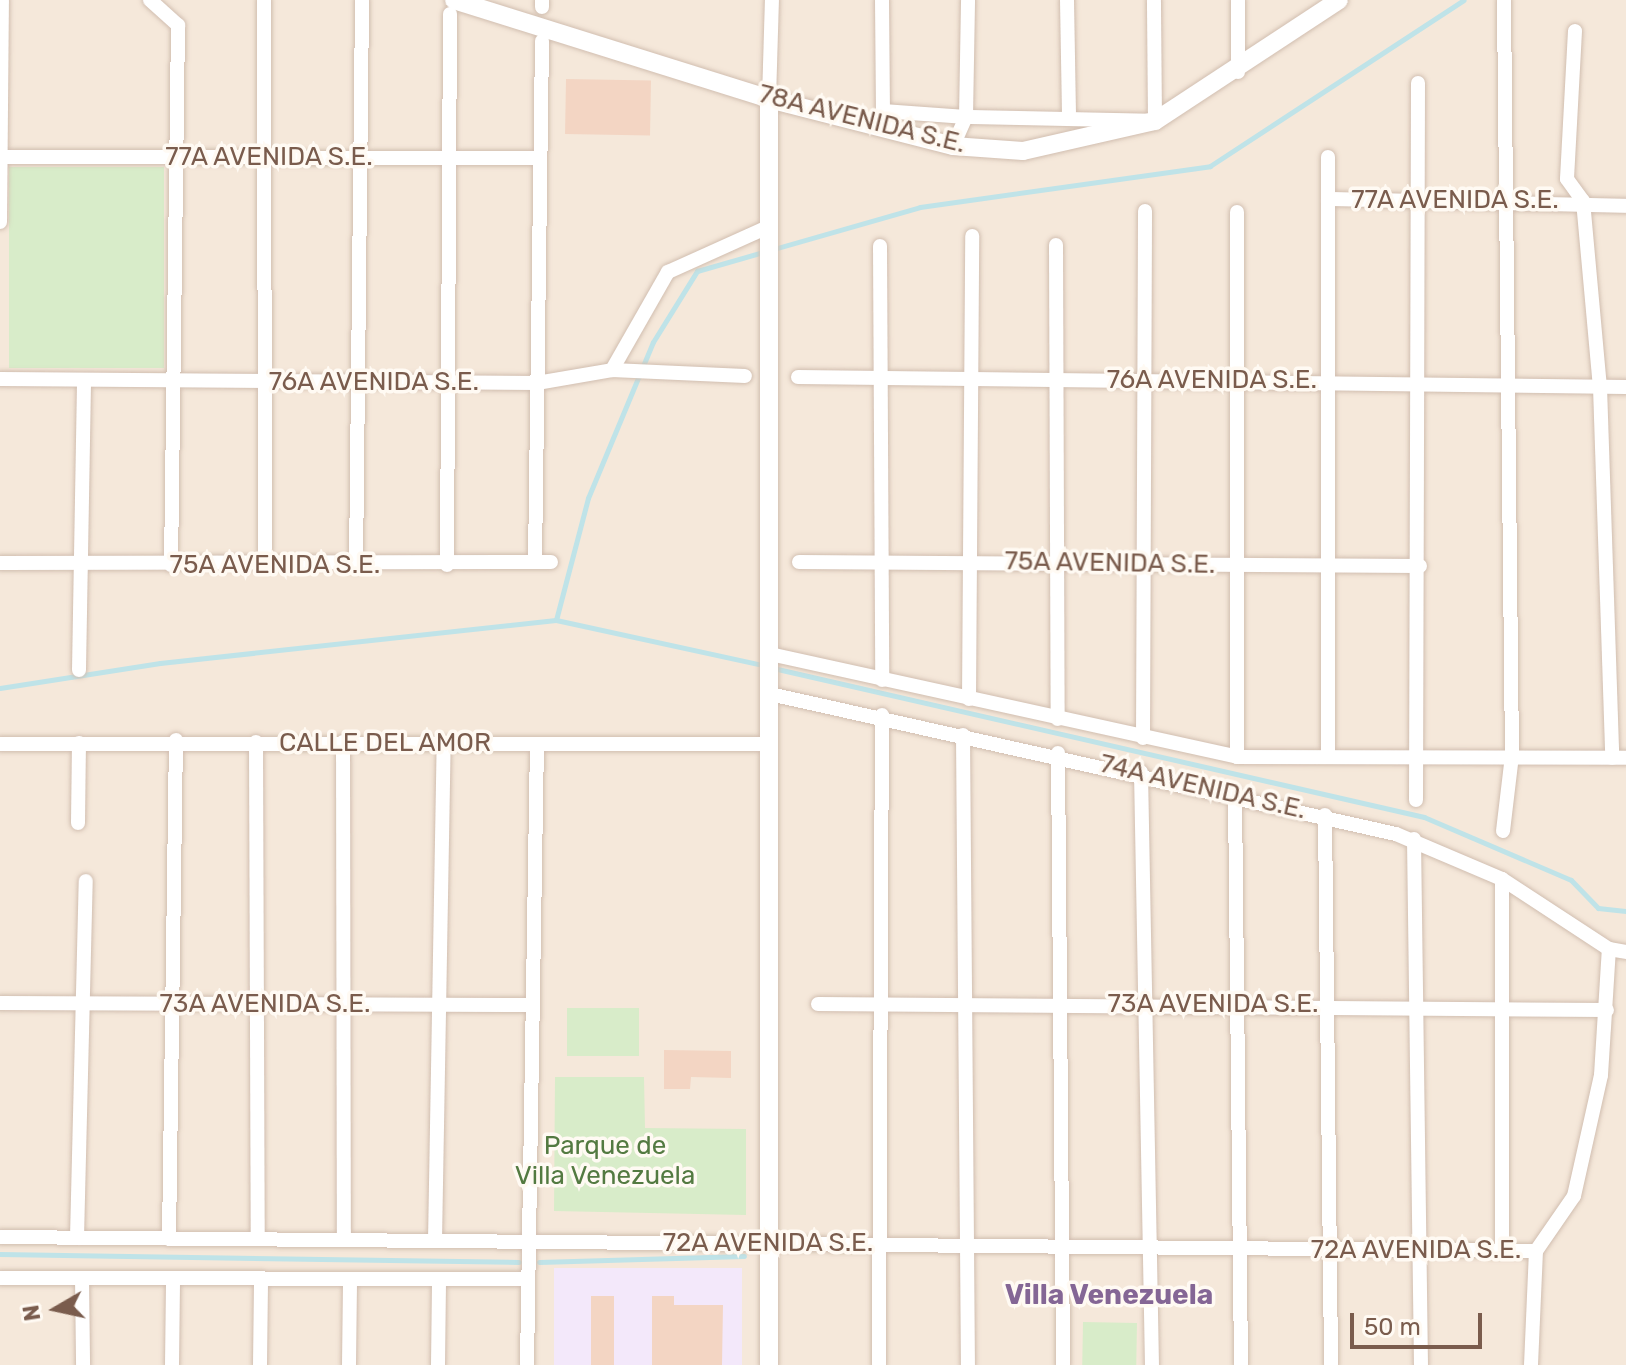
<!DOCTYPE html>
<html>
<head>
<meta charset="utf-8">
<style>
  body { margin:0 }
  #map { position:relative; width:1626px; height:1365px; overflow:hidden; background:#fdf6ec; font-family:Rubik,sans-serif }
  div>[style] { position:absolute }
  .residential>* { inset:0; background:#f5e8da; transform-origin:0 0 }
  .education>* { inset:0; background:#f3e8fa; transform-origin:0 0 }
  .green>* { inset:0; background:#d8ecc9; transform-origin:0 0 }
  .stream>* { height:5px; margin:-2.5px; padding:0 2.5px; transform-origin:2.5px; border-radius:2.5px; background:#bfe3e8 }
  .building>* { inset:0; background:#f3d5c3; transform-origin:0 0 }
  .roads { filter:drop-shadow(0 0 2px #d1beb0) drop-shadow(0 0 2px #d1beb0) }
  .minor>* { height:14px; margin:-7px; padding:0 7px; transform-origin:7px; border-radius:7px; background:#fff }
  .tertiary>* { height:18px; margin:-9px; padding:0 9px; transform-origin:9px; border-radius:9px; background:#fff }
  span { translate:-50% -50%; white-space:nowrap; text-align:center; line-height:1.15; -webkit-text-stroke:7px #fffaf3; paint-order:stroke }
  .street-label { font-size:26px; color:#7a5c4d }
  .park-label { font-size:26px; color:#537a41 }
  .neighbourhood-label { font-size:28px; color:#846695; font-weight:700 }
  .north { position:absolute; left:16px; top:1269px; width:80px; height:80px; -webkit-text-stroke:6px #fffaf3; paint-order:stroke; rotate:261deg; font-size:22px; font-weight:700; line-height:32px; text-align:center; color:#7a5c4d }
  .north::after { content:''; display:block; margin:auto; width:28px; height:36px; background:#7a5c4d; clip-path:polygon(50% 0,100% 100%,50% 72%,0 100%) }
  .scale { position:absolute; left:1350px; top:1313px; width:132px; height:36px; box-sizing:border-box; border:4px solid #7a5c4d; border-top:0; padding-left:10px; font-size:24px; line-height:28px; white-space:nowrap; color:#7a5c4d; -webkit-text-stroke:6px #fffaf3; paint-order:stroke }
</style>
</head>
<body>
<div id="map">
  <div class="residential">
    <i style="left:0;top:0;width:1626px;height:1365px"></i>
  </div>
  <div class="education">
    <i style="left:554px;top:1268px;width:188px;height:97px"></i>
  </div>
  <div class="green">
    <i style="left:164px;top:167px;width:201px;height:155px;rotate:90deg"></i>
    <i style="left:567px;top:1008px;width:72px;height:48px"></i>
    <i style="clip-path:polygon(555px 1077px,644px 1077px,645px 1128px,746px 1129px,746px 1215px,554px 1211px)"></i>
    <i style="left:1083px;top:1322px;width:54px;height:43px;rotate:1deg"></i>
  </div>
  <div class="stream">
    <i style="left:556px;top:620px;width:126px;rotate:-75.3deg"></i>
    <i style="left:588px;top:498px;width:169px;rotate:-67.4deg"></i>
    <i style="left:653px;top:342px;width:84px;rotate:-58.2deg"></i>
    <i style="left:697px;top:271px;width:232px;rotate:-16deg"></i>
    <i style="left:920px;top:207px;width:293px;rotate:-8deg"></i>
    <i style="left:1210px;top:166px;width:303px;rotate:-33.2deg"></i>
    <i style="left:773px;top:668px;width:668px;rotate:12.89deg"></i>
    <i style="left:1424px;top:817px;width:160px;rotate:23.2deg"></i>
    <i style="left:1571px;top:880px;width:39px;rotate:46deg"></i>
    <i style="left:1598px;top:908px;width:28px;rotate:6deg"></i>
    <i style="left:0;top:688px;width:162px;rotate:-8.9deg"></i>
    <i style="left:160px;top:663px;width:398px;rotate:-6.2deg"></i>
    <i style="left:556px;top:620px;width:212px;rotate:12.3deg"></i>
    <i style="left:0;top:1254px;width:519px;rotate:0.88deg"></i>
    <i style="left:539px;top:1262px;width:205px;rotate:-1.7deg"></i>
  </div>
  <div class="building">
    <i style="left:566px;top:79px;width:85px;height:55px;rotate:1deg"></i>
    <i style="clip-path:polygon(664px 1050px,731px 1051px,731px 1078px,691px 1077px,690px 1089px,664px 1089px)"></i>
    <i style="left:591px;top:1296px;width:23px;height:69px"></i>
    <i style="clip-path:polygon(652px 1296px,674px 1296px,674px 1305px,723px 1305px,722px 1365px,652px 1365px)"></i>
  </div>
  <div class="roads">
    <div class="minor">
      <i style="left:150px;top:0;width:38px;rotate:42deg"></i>
      <i style="left:178px;top:25px;width:540px;rotate:90.74deg"></i>
      <i style="left:264px;top:0;width:565px;rotate:89.9deg"></i>
      <i style="left:542px;top:0;width:7px;rotate:90deg"></i>
      <i style="left:882px;top:0;width:120px;rotate:89.5deg"></i>
      <i style="left:1067px;top:0;width:117px;rotate:89deg"></i>
      <i style="left:1575px;top:31px;width:148px;rotate:93.1deg"></i>
      <i style="left:1567px;top:179px;width:27px;rotate:54deg"></i>
      <i style="left:1583px;top:201px;width:187px;rotate:84.8deg"></i>
      <i style="left:1600px;top:387px;width:371px;rotate:88.1deg"></i>
      <i style="left:1238px;top:72px;width:72px;rotate:-90deg"></i>
      <i style="left:769px;top:99px;width:99px;rotate:-88.3deg"></i>
      <i style="left:883px;top:111px;width:83px;rotate:4.1deg"></i>
      <i style="left:966px;top:117px;width:117px;rotate:-89deg"></i>
      <i style="left:953px;top:146px;width:32px;rotate:-66deg"></i>
      <i style="left:966px;top:117px;width:189px;rotate:1.2deg"></i>
      <i style="left:1155px;top:121px;width:121px;rotate:-90.5deg"></i>
      <i style="left:0;top:157px;width:537px;rotate:0.11deg"></i>
      <i style="left:1328px;top:157px;width:598px;rotate:90deg"></i>
      <i style="left:1328px;top:199px;width:298px;rotate:1.3deg"></i>
      <i style="left:1237px;top:212px;width:545px;rotate:90deg"></i>
      <i style="left:0;top:222px;width:222px;rotate:-89.5deg"></i>
      <i style="left:1056px;top:245px;width:474px;rotate:89.8deg"></i>
      <i style="left:880px;top:246px;width:434px;rotate:89.7deg"></i>
      <i style="left:612px;top:370px;width:113px;rotate:-60.3deg"></i>
      <i style="left:668px;top:272px;width:112px;rotate:-24.3deg"></i>
      <i style="left:798px;top:377px;width:828px;rotate:0.69deg"></i>
      <i style="left:0;top:379px;width:537px;rotate:0.43deg"></i>
      <i style="left:537px;top:383px;width:76px;rotate:-9.8deg"></i>
      <i style="left:612px;top:370px;width:133px;rotate:2.6deg"></i>
      <i style="left:535px;top:562px;width:521px;rotate:-89.23deg"></i>
      <i style="left:799px;top:562px;width:621px;rotate:0.37deg"></i>
      <i style="left:0;top:563px;width:551px;rotate:-0.1deg"></i>
      <i style="left:447px;top:565px;width:551px;rotate:-89.69deg"></i>
      <i style="left:356px;top:566px;width:566px;rotate:-89.39deg"></i>
      <i style="left:770px;top:654px;width:478px;rotate:12.4deg"></i>
      <i style="left:1237px;top:757px;width:389px;rotate:0.1deg"></i>
      <i style="left:79px;top:670px;width:289px;rotate:-89deg"></i>
      <i style="left:770px;top:694px;width:641px;rotate:12.61deg"></i>
      <i style="left:1396px;top:834px;width:115px;rotate:23deg"></i>
      <i style="left:1502px;top:879px;width:128px;rotate:33.2deg"></i>
      <i style="left:1609px;top:949px;width:17px;rotate:10deg"></i>
      <i style="left:969px;top:699px;width:463px;rotate:-89.6deg"></i>
      <i style="left:963px;top:735px;width:630px;rotate:89.55deg"></i>
      <i style="left:1143px;top:738px;width:527px;rotate:-89.78deg"></i>
      <i style="left:256px;top:742px;width:497px;rotate:89.8deg"></i>
      <i style="left:343px;top:742px;width:498px;rotate:89.9deg"></i>
      <i style="left:0;top:744px;width:770px"></i>
      <i style="left:1058px;top:753px;width:612px;rotate:89.53deg"></i>
      <i style="left:1141px;top:772px;width:593px;rotate:88.94deg"></i>
      <i style="left:1235px;top:794px;width:571px;rotate:89.4deg"></i>
      <i style="left:1416px;top:800px;width:717px;rotate:-89.84deg"></i>
      <i style="left:1325px;top:815px;width:550px;rotate:89.37deg"></i>
      <i style="left:78px;top:823px;width:80px;rotate:-89.3deg"></i>
      <i style="left:1503px;top:831px;width:76px;rotate:-83.2deg"></i>
      <i style="left:1512px;top:756px;width:756px;rotate:-90.61deg"></i>
      <i style="left:1414px;top:839px;width:526px;rotate:89.24deg"></i>
      <i style="left:0;top:1003px;width:529px;rotate:0.22deg"></i>
      <i style="left:818px;top:1004px;width:789px;rotate:0.44deg"></i>
      <i style="left:0;top:1237px;width:1536px;rotate:0.52deg"></i>
      <i style="left:77px;top:1238px;width:357px;rotate:-88.6deg"></i>
      <i style="left:169px;top:1239px;width:499px;rotate:-89.2deg"></i>
      <i style="left:435px;top:1241px;width:498px;rotate:-89deg"></i>
      <i style="left:1502px;top:1249px;width:370px;rotate:-90deg"></i>
      <i style="left:0;top:1278px;width:527px;rotate:0.11deg"></i>
      <i style="left:82px;top:1278px;width:87px;rotate:89.3deg"></i>
      <i style="left:172px;top:1365px;width:86px;rotate:-89.3deg"></i>
      <i style="left:260px;top:1365px;width:86px;rotate:-89.3deg"></i>
      <i style="left:349px;top:1365px;width:86px;rotate:-89.3deg"></i>
      <i style="left:438px;top:1365px;width:86px;rotate:-89.3deg"></i>
      <i style="left:527px;top:1365px;width:621px;rotate:-89.08deg"></i>
      <i style="left:879px;top:1365px;width:650px;rotate:-89.74deg"></i>
      <i style="left:1531px;top:1365px;width:114px;rotate:-87.5deg"></i>
      <i style="left:1536px;top:1251px;width:67px;rotate:-55.4deg"></i>
      <i style="left:1574px;top:1196px;width:124px;rotate:-77.4deg"></i>
      <i style="left:1601px;top:1075px;width:126px;rotate:-86.4deg"></i>
    </div>
    <div class="tertiary">
      <i style="left:454px;top:0;width:330px;rotate:17.4deg"></i>
      <i style="left:769px;top:99px;width:190px;rotate:14.3deg"></i>
      <i style="left:953px;top:146px;width:70px;rotate:4.1deg"></i>
      <i style="left:1023px;top:151px;width:135px;rotate:-12.8deg"></i>
      <i style="left:1155px;top:121px;width:220px;rotate:-33.3deg"></i>
      <i style="left:769px;top:1365px;width:1266px;rotate:-90deg"></i>
    </div>
  </div>
  <div class="street-label">
    <span style="left:862px;top:119px;rotate:14deg">78A AVENIDA S.E.</span>
    <span style="left:269px;top:157px">77A AVENIDA S.E.</span>
    <span style="left:1455px;top:200px">77A AVENIDA S.E.</span>
    <span style="left:1212px;top:380px">76A AVENIDA S.E.</span>
    <span style="left:374px;top:382px">76A AVENIDA S.E.</span>
    <span style="left:1110px;top:563px;rotate:1deg">75A AVENIDA S.E.</span>
    <span style="left:275px;top:565px">75A AVENIDA S.E.</span>
    <span style="left:385px;top:743px">CALLE DEL AMOR</span>
    <span style="left:1203px;top:787px;rotate:13deg">74A AVENIDA S.E.</span>
    <span style="left:265px;top:1004px">73A AVENIDA S.E.</span>
    <span style="left:1213px;top:1004px">73A AVENIDA S.E.</span>
    <span style="left:768px;top:1243px">72A AVENIDA S.E.</span>
    <span style="left:1416px;top:1250px">72A AVENIDA S.E.</span>
  </div>
  <div class="park-label">
    <span style="left:605px;top:1161px">Parque de<br>Villa Venezuela</span>
  </div>
  <div class="neighbourhood-label">
    <span style="left:1109px;top:1295px">Villa Venezuela</span>
  </div>
  <div class="north">N</div>
  <div class="scale">50 m</div>
</div>
</body>
</html>
